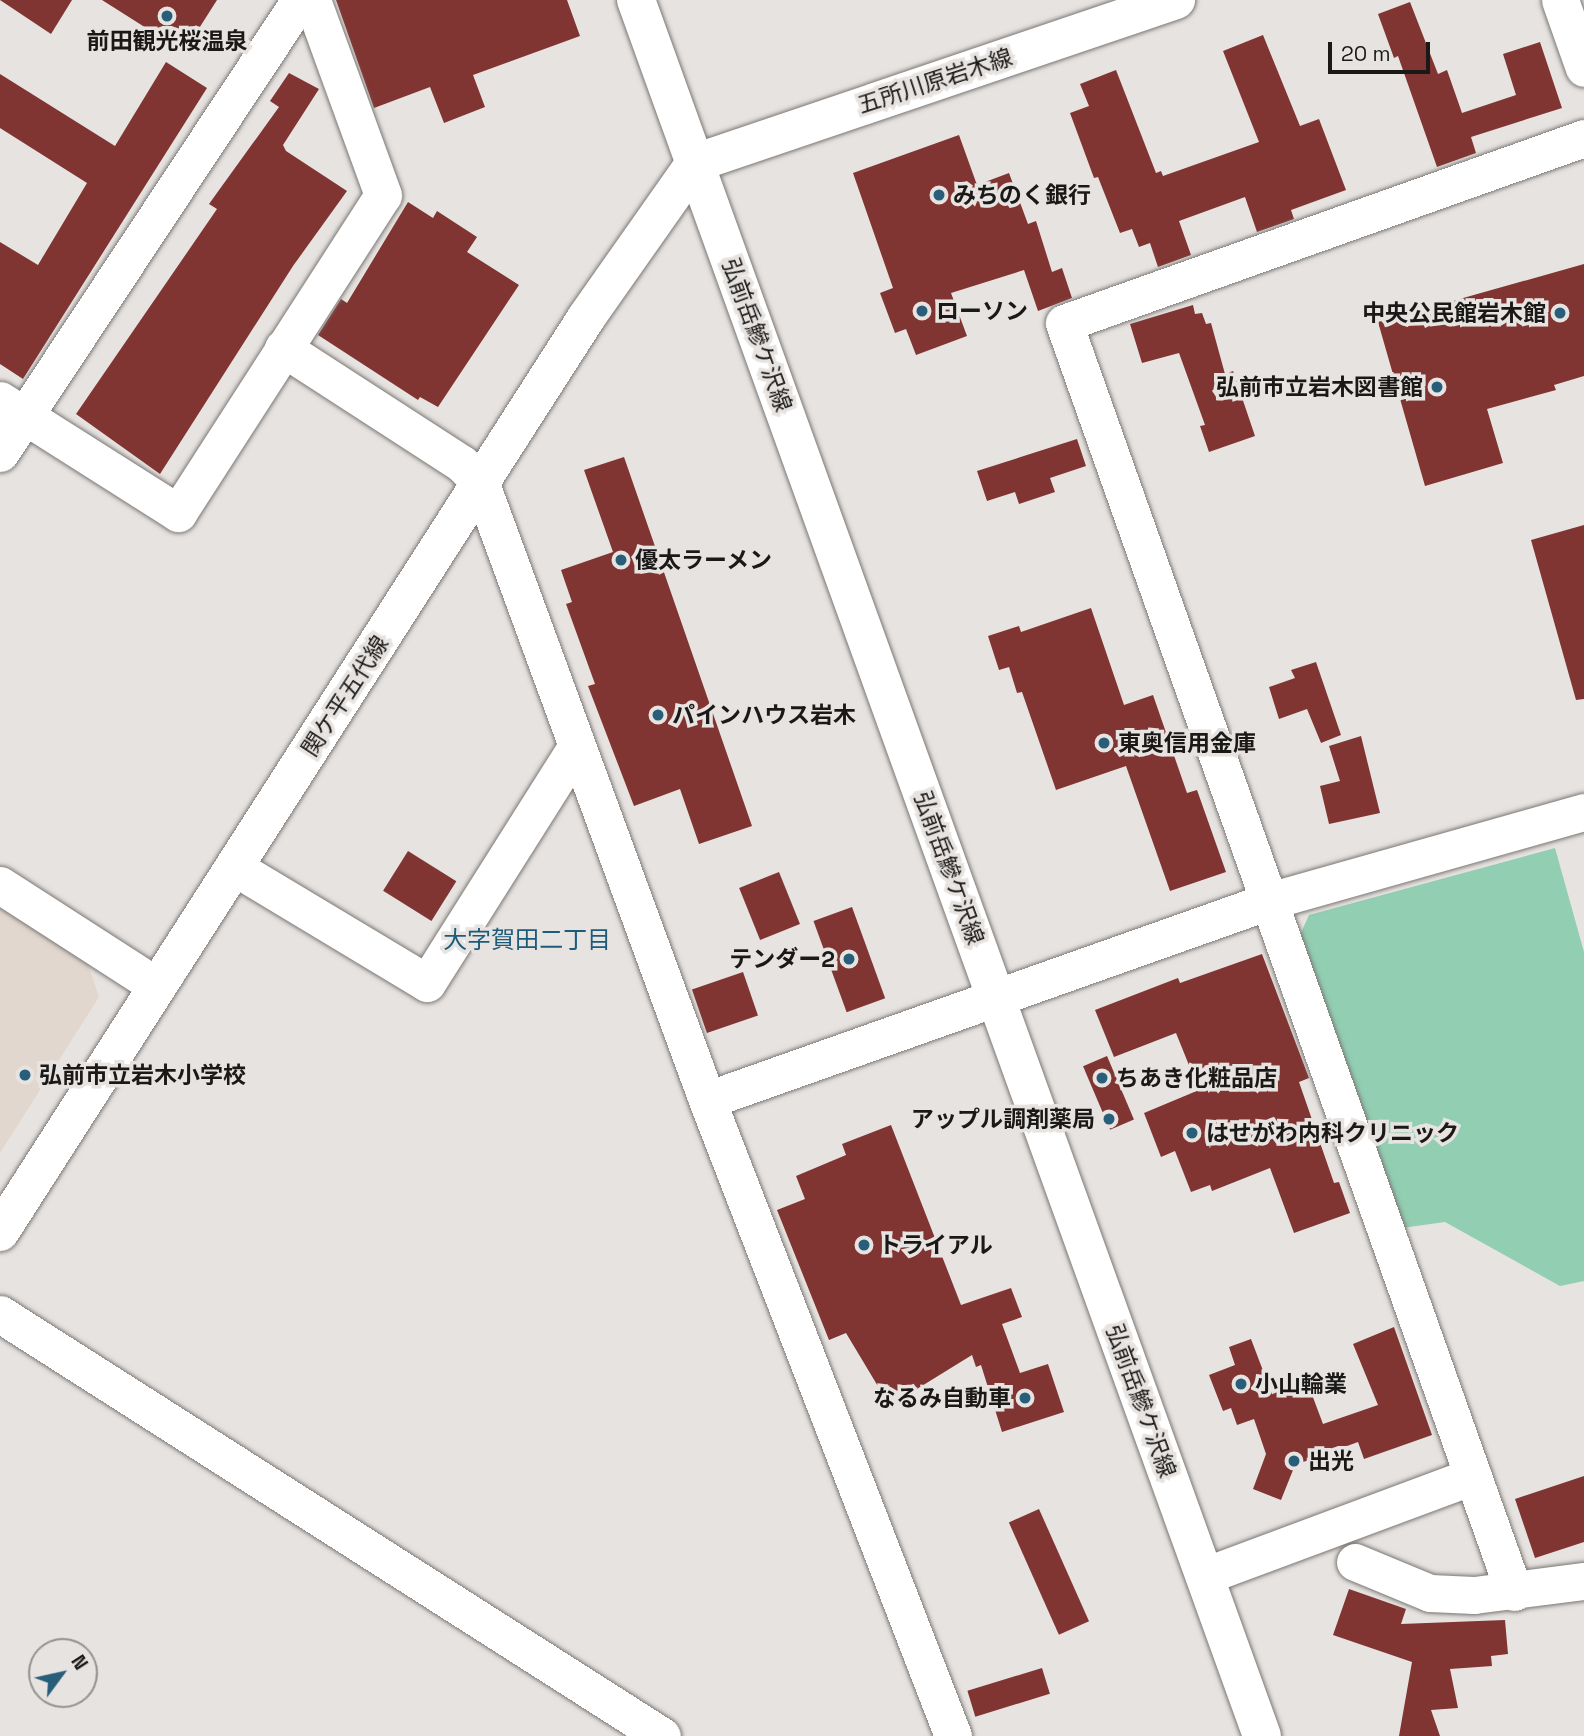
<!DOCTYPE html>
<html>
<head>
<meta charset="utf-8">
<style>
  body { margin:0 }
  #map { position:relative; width:1584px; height:1736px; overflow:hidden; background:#e7e3e0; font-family:"Space Grotesk","Noto Sans JP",sans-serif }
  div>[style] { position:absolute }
  .built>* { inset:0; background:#e1d7ce }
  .green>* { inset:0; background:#92ceb2 }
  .building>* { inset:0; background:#803532; transform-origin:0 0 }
  .roads { filter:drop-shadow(0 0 2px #7a7774) drop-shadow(0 0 2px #7a7774) }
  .minor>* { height:37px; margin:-18.5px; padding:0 18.5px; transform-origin:18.5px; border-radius:18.5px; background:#fff }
  .major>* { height:38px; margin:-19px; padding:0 19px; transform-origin:19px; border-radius:19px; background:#fff }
  .dots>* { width:19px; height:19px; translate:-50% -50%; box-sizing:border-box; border:4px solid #e7e3e0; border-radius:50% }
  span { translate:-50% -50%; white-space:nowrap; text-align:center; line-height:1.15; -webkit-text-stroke:7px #e7e3e0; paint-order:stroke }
  .poi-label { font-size:23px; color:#1a1918; font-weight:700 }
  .left { translate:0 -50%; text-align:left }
  .right { translate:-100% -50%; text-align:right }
  .street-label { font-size:23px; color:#1a1918 }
  .neighbourhood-label { font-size:24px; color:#1c5b7a }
  .north { position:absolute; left:28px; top:1638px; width:70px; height:70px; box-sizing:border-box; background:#e7e3e0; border:2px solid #959290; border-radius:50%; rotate:57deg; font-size:19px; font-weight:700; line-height:28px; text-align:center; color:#1a1918 }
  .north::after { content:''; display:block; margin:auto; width:24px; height:32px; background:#295e7a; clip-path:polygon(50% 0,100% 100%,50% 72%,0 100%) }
  .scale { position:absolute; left:1328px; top:42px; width:102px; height:32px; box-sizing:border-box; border:4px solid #1a1918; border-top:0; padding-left:9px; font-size:21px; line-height:24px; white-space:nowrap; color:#1a1918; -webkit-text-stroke:5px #e7e3e0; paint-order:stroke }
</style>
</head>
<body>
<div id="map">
  <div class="built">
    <i style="clip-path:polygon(0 906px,87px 961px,99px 997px,0 1153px)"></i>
  </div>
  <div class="green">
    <i style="clip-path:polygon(1555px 848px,1584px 952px,1584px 1281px,1560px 1286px,1445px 1222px,1402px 1228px,1300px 935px,1309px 915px)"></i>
  </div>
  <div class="building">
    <i style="clip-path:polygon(0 0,72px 0,51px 34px)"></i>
    <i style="clip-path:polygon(102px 0,217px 0,184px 52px)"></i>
    <i style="clip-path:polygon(336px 0,567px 0,580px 36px,473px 75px,485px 107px,444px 123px,430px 87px,374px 108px)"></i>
    <i style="clip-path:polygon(1410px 2px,1438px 74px,1447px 70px,1462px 113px,1516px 95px,1503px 54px,1540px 42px,1562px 108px,1471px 137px,1476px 153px,1437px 167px,1398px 56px,1394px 58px,1378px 14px)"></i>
    <i style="clip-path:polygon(1263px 35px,1300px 126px,1319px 119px,1346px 190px,1291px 210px,1294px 219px,1257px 232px,1245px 197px,1179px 221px,1191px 255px,1158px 267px,1150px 243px,1139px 247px,1132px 229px,1120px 233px,1098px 177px,1094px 178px,1070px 113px,1089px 106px,1080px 84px,1116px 70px,1156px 173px,1161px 171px,1163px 176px,1259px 142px,1223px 51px)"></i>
    <i style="clip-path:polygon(166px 62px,207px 88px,23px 379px,0 364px,0 242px,38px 265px,87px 183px,0 128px,0 74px,115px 146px)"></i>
    <i style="clip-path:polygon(289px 73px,319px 89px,283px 145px,286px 151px,347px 191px,293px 266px,160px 474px,76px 414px,217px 209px,209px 204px,279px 107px,270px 101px)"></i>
    <i style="clip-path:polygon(959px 135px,977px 185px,1009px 173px,1028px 224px,1036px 221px,1052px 272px,1062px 268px,1072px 298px,1038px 311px,1024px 270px,951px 293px,967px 336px,916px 355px,906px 329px,895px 333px,880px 293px,893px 288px,853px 173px)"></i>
    <i style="clip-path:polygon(408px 202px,433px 218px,437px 211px,477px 237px,467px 252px,519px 285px,438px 407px,420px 397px,418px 400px,318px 335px,341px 299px,347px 303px)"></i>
    <i style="clip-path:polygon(1584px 264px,1584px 376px,1554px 385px,1556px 390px,1487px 409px,1503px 463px,1425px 486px,1378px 322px)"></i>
    <i style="clip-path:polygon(1193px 305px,1195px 314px,1202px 313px,1206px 324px,1211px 323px,1225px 374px,1233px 371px,1255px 436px,1209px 452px,1200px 426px,1205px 425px,1179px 353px,1142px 363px,1130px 324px)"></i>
    <i style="clip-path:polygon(1077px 439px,1086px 466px,1050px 478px,1055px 492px,1019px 504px,1015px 492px,987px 501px,977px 471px)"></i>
    <i style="clip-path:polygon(624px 457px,752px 826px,699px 844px,680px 789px,634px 806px,588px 686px,595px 684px,566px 604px,572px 602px,561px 570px,613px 552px,584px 470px)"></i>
    <i style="clip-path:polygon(1584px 525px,1584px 699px,1576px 700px,1531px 540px)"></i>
    <i style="clip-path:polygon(1091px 608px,1124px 705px,1153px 695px,1187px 793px,1197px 790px,1226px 872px,1170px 891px,1126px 766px,1056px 790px,1022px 692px,1017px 693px,1009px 667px,999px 670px,988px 636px,1019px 626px,1021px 632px)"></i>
    <i style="clip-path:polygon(1316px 662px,1341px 735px,1321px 743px,1307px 709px,1279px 719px,1269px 687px,1295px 678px,1291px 670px)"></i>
    <i style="clip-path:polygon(1361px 736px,1380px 813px,1329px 824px,1320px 786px,1340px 781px,1329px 746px)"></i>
    <i style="left:408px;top:851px;width:57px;height:47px;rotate:32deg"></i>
    <i style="left:779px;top:872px;width:56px;height:43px;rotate:68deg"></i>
    <i style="left:852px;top:907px;width:97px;height:41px;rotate:70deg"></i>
    <i style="clip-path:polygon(1262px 954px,1309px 1078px,1299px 1082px,1334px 1183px,1339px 1182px,1350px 1213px,1294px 1233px,1270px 1168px,1212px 1191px,1210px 1185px,1191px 1192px,1175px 1151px,1161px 1157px,1144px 1113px,1199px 1090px,1176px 1033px,1114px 1057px,1095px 1010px,1178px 978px,1180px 983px)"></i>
    <i style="left:743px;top:972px;width:46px;height:54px;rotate:71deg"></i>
    <i style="left:1107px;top:1056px;width:69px;height:26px;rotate:67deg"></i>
    <i style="clip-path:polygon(891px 1125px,961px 1305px,1011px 1288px,1022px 1317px,1002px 1324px,1020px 1373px,1048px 1364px,1064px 1412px,1002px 1432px,981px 1365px,976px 1367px,972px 1355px,912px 1392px,907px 1385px,885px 1398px,846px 1333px,829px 1340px,777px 1210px,805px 1199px,796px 1176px,846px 1155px,842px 1144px)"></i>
    <i style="clip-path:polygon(1394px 1327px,1432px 1435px,1364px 1459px,1358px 1442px,1295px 1465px,1281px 1500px,1253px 1489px,1266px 1454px,1254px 1419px,1237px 1425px,1231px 1408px,1223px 1411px,1209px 1375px,1235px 1365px,1229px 1347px,1251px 1339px,1270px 1389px,1305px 1376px,1323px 1424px,1378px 1405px,1353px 1344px)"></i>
    <i style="clip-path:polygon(1584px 1476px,1584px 1542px,1535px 1558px,1515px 1499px)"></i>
    <i style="left:1039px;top:1509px;width:123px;height:33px;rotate:66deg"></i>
    <i style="clip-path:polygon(1349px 1589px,1406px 1609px,1401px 1624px,1505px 1620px,1508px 1654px,1491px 1656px,1492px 1666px,1450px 1669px,1458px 1708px,1431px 1710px,1440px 1736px,1399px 1736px,1412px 1662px,1333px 1635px)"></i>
    <i style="left:1042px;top:1668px;width:27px;height:78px;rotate:73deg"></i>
  </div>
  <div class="roads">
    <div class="minor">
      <i style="left:1560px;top:0;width:72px;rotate:70.6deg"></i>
      <i style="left:283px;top:348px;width:213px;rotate:32.9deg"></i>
      <i style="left:462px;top:464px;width:28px;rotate:46deg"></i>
      <i style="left:481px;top:484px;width:656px;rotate:69.85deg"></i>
      <i style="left:707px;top:1100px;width:682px;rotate:68.85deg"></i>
      <i style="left:0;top:400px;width:211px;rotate:32.4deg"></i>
      <i style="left:178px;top:513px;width:378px;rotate:-57.2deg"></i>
      <i style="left:383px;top:195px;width:208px;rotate:-110deg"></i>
      <i style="left:0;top:453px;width:543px;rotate:-56.49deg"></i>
      <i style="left:234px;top:867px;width:225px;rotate:31deg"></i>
      <i style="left:427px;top:983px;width:280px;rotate:-57.7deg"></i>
      <i style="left:0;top:885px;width:187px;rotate:32.8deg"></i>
      <i style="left:707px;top:1100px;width:596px;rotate:-19.5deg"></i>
      <i style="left:1269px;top:901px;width:327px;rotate:-15.8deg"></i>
      <i style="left:0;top:1314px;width:785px;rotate:32.52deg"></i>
      <i style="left:1355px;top:1562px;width:81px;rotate:22.5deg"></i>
      <i style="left:1430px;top:1593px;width:44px;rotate:2.6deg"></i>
      <i style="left:1474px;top:1595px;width:111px;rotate:-7.3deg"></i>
      <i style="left:1204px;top:1576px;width:287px;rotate:-20.4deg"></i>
      <i style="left:1514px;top:1592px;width:1346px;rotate:-109.53deg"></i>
      <i style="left:1064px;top:323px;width:552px;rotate:-19.58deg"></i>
    </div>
    <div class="major">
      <i style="left:636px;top:0;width:1845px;rotate:70.17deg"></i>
      <i style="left:695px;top:163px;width:508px;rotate:-18.72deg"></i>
      <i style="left:0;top:1232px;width:1086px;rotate:-57.33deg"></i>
      <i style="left:586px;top:318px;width:189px;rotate:-54.9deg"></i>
    </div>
  </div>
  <div class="dots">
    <i style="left:167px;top:16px;background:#295e7a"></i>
    <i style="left:939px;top:195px;background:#295e7a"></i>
    <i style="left:922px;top:311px;background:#295e7a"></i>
    <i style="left:1560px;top:313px;background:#295e7a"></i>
    <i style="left:1437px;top:387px;background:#295e7a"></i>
    <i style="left:621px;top:560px;background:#295e7a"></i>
    <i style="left:658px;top:715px;background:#295e7a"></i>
    <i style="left:1104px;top:743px;background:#295e7a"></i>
    <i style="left:849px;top:959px;background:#295e7a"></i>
    <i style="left:25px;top:1075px;background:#295e7a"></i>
    <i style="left:1102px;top:1078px;background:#295e7a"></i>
    <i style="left:1109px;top:1119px;background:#295e7a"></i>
    <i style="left:1192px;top:1133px;background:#295e7a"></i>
    <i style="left:864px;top:1245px;background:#295e7a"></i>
    <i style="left:1241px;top:1384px;background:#295e7a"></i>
    <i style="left:1025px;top:1398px;background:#295e7a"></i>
    <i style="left:1294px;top:1461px;background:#295e7a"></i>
  </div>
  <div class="poi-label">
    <span style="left:167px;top:41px">前田観光桜温泉</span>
    <span class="left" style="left:953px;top:195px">みちのく銀行</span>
    <span class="left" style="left:936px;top:311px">ローソン</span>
    <span class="right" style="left:1546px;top:313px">中央公民館岩木館</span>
    <span class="right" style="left:1423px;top:387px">弘前市立岩木図書館</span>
    <span class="left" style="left:635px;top:560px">優太ラーメン</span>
    <span class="left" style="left:672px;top:715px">パインハウス岩木</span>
    <span class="left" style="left:1118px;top:743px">東奥信用金庫</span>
    <span class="right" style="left:835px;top:959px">テンダー2</span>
    <span class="left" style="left:39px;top:1075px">弘前市立岩木小学校</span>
    <span class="left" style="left:1116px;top:1078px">ちあき化粧品店</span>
    <span class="right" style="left:1095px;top:1119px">アップル調剤薬局</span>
    <span class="left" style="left:1206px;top:1133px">はせがわ内科クリニック</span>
    <span class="left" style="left:878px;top:1245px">トライアル</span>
    <span class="left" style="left:1255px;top:1384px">小山輪業</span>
    <span class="right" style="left:1011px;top:1398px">なるみ自動車</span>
    <span class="left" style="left:1308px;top:1461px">出光</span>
  </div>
  <div class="street-label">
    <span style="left:935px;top:81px;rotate:-18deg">五所川原岩木線</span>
    <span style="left:757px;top:335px;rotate:70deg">弘前岳鰺ケ沢線</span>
    <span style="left:345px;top:696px;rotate:-57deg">関ケ平五代線</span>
    <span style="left:949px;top:868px;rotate:70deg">弘前岳鰺ケ沢線</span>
    <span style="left:1141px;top:1401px;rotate:70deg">弘前岳鰺ケ沢線</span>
  </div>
  <div class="neighbourhood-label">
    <span style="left:527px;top:940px">大字賀田二丁目</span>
  </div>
  <div class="north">N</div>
  <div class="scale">20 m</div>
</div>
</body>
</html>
